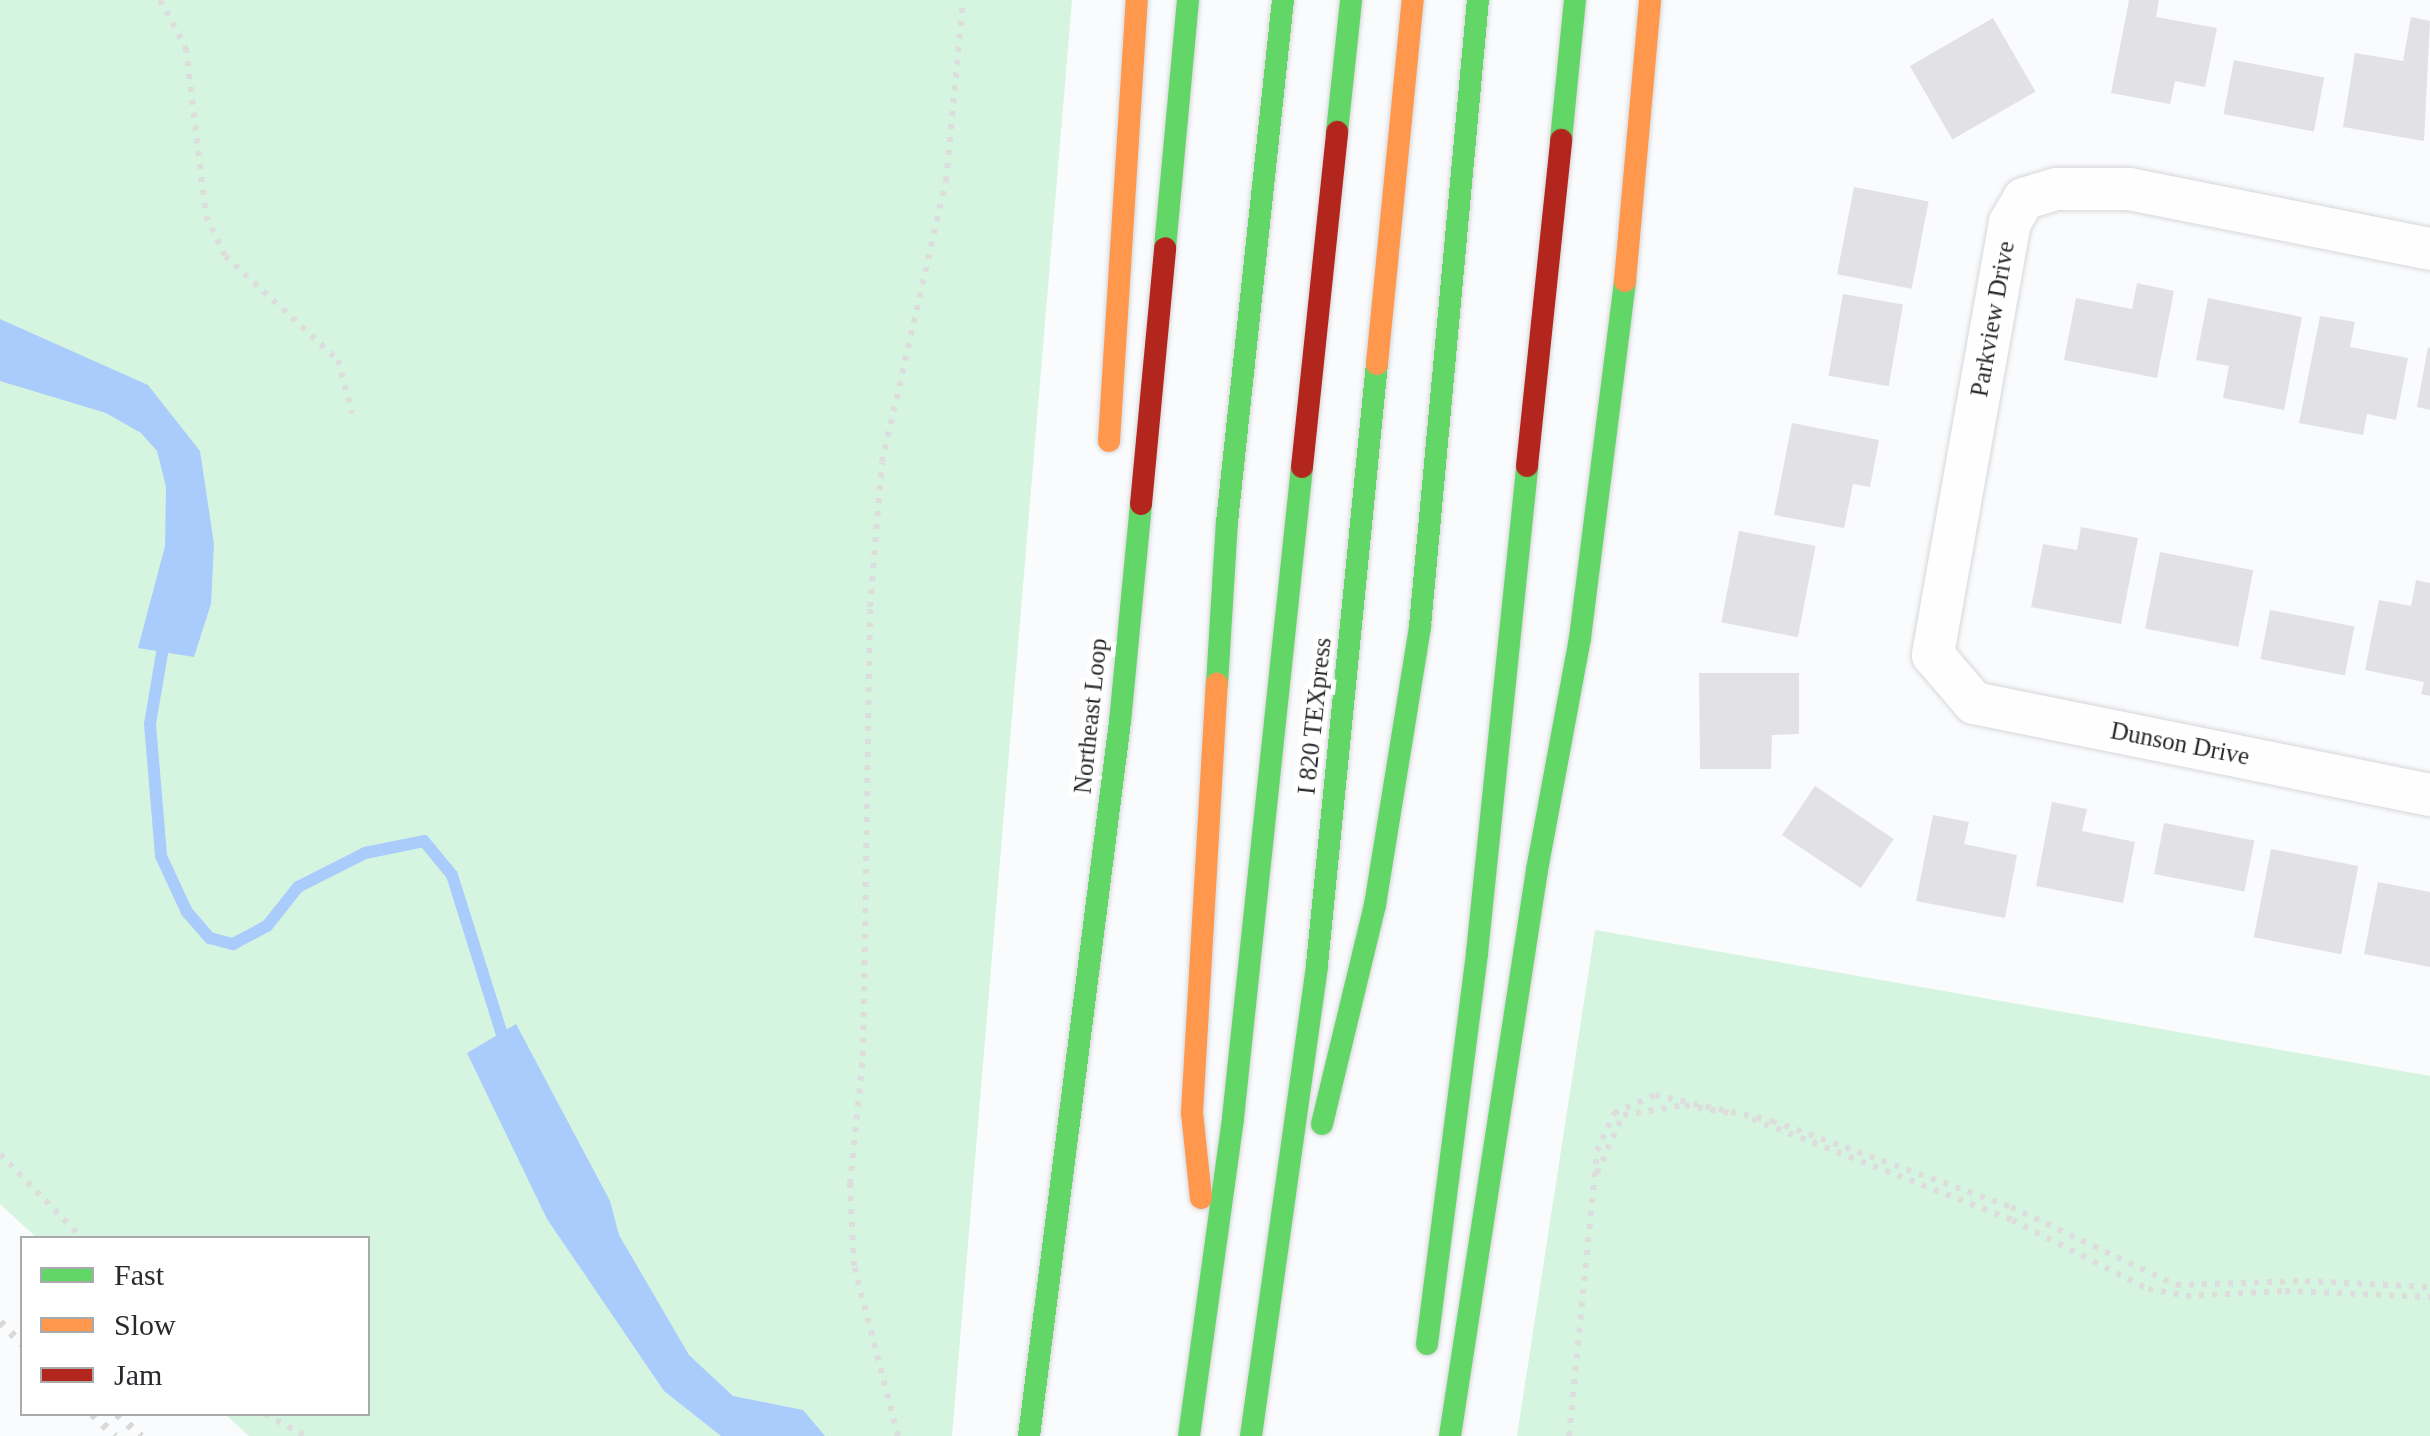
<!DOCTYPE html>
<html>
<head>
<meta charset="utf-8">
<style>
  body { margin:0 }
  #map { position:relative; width:2430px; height:1436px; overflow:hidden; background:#fafbfd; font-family:Georgia,serif }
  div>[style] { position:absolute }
  .green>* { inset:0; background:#d6f5e0 }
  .water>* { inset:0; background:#a9ccfc }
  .stream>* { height:12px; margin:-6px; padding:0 6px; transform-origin:6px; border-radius:6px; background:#a9ccfc }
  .building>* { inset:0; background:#e2e2e4; transform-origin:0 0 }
  .path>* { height:6px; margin-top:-3px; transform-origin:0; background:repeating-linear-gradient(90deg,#ddddde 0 5px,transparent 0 13px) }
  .roads { filter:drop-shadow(0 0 2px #d6d7d9) drop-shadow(0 0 2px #d6d7d9) }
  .street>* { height:42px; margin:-21px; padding:0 21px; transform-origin:21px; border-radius:21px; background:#fefeff }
  .fast>* { height:22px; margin:-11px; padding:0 11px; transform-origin:11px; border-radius:11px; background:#63d668 }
  .slow>* { height:22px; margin:-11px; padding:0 11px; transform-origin:11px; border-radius:11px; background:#ff974d }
  .jam>* { height:22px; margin:-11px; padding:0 11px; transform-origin:11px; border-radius:11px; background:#b3261e }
  .rail>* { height:8px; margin-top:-4px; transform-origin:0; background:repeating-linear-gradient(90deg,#d9d9d9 0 5px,transparent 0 15px) }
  span { translate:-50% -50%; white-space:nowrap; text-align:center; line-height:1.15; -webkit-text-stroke:10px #fff; paint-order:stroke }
  .street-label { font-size:25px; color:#292a2d }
  .legend { position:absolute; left:20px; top:1236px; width:350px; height:180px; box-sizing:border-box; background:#fff; border:2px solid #a9aaab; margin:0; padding:12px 18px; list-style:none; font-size:30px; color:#292a2d }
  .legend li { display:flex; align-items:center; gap:20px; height:50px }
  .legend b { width:50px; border:2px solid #a9aaab }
</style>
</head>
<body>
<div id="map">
  <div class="green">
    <i style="clip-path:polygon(0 0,1072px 0,952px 1436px,249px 1436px,225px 1414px,368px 1414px,368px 1238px,37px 1238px,0 1204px)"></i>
    <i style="clip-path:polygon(1595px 930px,2430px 1076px,2430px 1436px,1517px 1436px)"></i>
  </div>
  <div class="water">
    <i style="clip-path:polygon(0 319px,148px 385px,200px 451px,214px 544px,211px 604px,194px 657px,138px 648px,165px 546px,166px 487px,157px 451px,141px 433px,106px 413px,0 381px)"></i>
    <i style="clip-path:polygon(516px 1024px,610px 1201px,619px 1235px,689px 1355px,733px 1396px,803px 1410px,825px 1436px,721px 1436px,664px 1391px,547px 1219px,467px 1053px)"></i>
  </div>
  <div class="stream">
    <i style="left:165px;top:636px;width:89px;rotate:99.7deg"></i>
    <i style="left:150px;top:724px;width:132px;rotate:85.2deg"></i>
    <i style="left:161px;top:856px;width:62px;rotate:65.1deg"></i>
    <i style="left:187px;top:912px;width:35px;rotate:49deg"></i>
    <i style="left:210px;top:938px;width:24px;rotate:15deg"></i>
    <i style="left:233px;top:944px;width:38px;rotate:-28deg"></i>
    <i style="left:267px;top:926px;width:50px;rotate:-51.5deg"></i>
    <i style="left:298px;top:887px;width:75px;rotate:-26.9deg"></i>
    <i style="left:365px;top:853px;width:60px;rotate:-11.5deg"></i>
    <i style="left:424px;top:841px;width:44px;rotate:50.5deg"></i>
    <i style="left:452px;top:875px;width:180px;rotate:72.6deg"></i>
  </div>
  <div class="building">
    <i style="clip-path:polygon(2129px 0,2159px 0,2156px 17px,2217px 28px,2205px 87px,2175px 81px,2170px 104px,2111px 93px)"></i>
    <i style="clip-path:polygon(2411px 17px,2430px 21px,2424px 141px,2343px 127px,2355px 53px,2403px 61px)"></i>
    <i style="left:1993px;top:18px;width:85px;height:96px;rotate:60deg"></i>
    <i style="left:2234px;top:60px;width:92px;height:55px;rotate:11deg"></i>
    <i style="left:1854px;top:187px;width:76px;height:89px;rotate:11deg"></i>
    <i style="clip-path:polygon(2137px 283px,2174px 291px,2157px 378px,2064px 360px,2076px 298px,2132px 309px)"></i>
    <i style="left:1843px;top:294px;width:61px;height:83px;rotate:10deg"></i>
    <i style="clip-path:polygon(2208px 298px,2302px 317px,2284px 410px,2223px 398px,2229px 366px,2196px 360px)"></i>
    <i style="clip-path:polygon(2320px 316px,2355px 322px,2350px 347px,2408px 358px,2396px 420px,2367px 414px,2363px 435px,2299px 423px)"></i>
    <i style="clip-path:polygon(2428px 347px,2430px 348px,2430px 410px,2417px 407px)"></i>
    <i style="clip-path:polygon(1792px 423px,1879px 440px,1870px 487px,1853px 484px,1844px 528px,1774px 515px)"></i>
    <i style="clip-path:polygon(2081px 527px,2138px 538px,2121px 624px,2031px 607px,2043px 544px,2077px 550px)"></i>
    <i style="left:1739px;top:531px;width:78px;height:93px;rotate:11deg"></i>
    <i style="left:2160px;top:552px;width:95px;height:78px;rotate:11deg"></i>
    <i style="clip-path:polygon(2416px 580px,2430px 583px,2430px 696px,2421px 694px,2424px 682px,2365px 670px,2379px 600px,2411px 606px)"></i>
    <i style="left:2270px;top:610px;width:86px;height:50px;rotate:11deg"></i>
    <i style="clip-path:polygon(1699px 673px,1799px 673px,1799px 734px,1772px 735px,1771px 769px,1700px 769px)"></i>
    <i style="left:1815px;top:786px;width:95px;height:59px;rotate:34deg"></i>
    <i style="clip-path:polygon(2052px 802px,2087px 809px,2082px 831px,2135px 842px,2123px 903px,2036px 886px)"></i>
    <i style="clip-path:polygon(1933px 815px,1969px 822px,1964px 844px,2017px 855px,2005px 918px,1916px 901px)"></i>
    <i style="left:2164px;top:823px;width:92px;height:52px;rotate:11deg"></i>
    <i style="left:2271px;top:849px;width:89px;height:90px;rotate:11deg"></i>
    <i style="clip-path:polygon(2378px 882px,2430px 892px,2430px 967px,2364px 954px)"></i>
  </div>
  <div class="path">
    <i style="left:160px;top:0;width:55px;rotate:61.6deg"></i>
    <i style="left:186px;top:48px;width:169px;rotate:83.2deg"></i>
    <i style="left:206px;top:216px;width:44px;rotate:64.6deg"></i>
    <i style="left:225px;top:256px;width:154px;rotate:42.6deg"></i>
    <i style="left:338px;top:360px;width:55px;rotate:75.2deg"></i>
    <i style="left:1752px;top:1119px;width:279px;rotate:21.2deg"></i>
    <i style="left:2012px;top:1220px;width:153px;rotate:26.9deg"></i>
    <i style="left:2148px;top:1289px;width:39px;rotate:10deg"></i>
    <i style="left:2186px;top:1296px;width:99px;rotate:-2.9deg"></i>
    <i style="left:2285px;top:1291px;width:145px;rotate:2.4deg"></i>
    <i style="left:0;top:1154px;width:117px;rotate:45.7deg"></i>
    <i style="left:1597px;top:1173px;width:64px;rotate:-65.9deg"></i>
    <i style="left:1623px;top:1115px;width:63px;rotate:-9.2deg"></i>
    <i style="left:1685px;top:1105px;width:51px;rotate:10.2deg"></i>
    <i style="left:265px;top:1414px;width:46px;rotate:28.8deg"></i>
    <i style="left:898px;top:1436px;width:176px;rotate:-104.5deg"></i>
    <i style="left:854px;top:1266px;width:82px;rotate:-92.8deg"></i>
    <i style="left:850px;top:1184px;width:129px;rotate:-84.2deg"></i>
    <i style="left:863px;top:1056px;width:449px;rotate:-89.1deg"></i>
    <i style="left:870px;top:607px;width:145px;rotate:-85.3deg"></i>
    <i style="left:882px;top:462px;width:288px;rotate:-77.2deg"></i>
    <i style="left:946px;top:181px;width:182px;rotate:-84.6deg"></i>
    <i style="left:1569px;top:1436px;width:286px;rotate:-84.4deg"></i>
    <i style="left:1597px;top:1151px;width:42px;rotate:-65.9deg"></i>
    <i style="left:1614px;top:1113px;width:45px;rotate:-23.7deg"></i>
    <i style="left:1655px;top:1095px;width:120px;rotate:12.5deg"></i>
    <i style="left:1772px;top:1121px;width:254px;rotate:19.8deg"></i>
    <i style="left:2011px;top:1207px;width:183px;rotate:25.3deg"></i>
    <i style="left:2176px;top:1285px;width:129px;rotate:-1.8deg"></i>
    <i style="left:2305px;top:1281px;width:125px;rotate:2.7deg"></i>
  </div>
  <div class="roads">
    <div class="street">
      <i style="left:2430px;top:249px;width:306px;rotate:-168.7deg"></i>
      <i style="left:2130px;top:189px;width:74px;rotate:180deg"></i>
      <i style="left:2056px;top:189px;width:34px;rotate:163deg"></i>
      <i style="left:2024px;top:199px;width:27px;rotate:121deg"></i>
      <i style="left:2010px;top:222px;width:440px;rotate:100.1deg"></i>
      <i style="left:1933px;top:655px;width:63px;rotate:49.5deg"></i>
      <i style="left:1974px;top:703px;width:465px;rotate:11.4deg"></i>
    </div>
    <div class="fast">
      <i style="left:1337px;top:132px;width:133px;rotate:-83.9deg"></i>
      <i style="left:1561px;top:140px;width:141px;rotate:-84.3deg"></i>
      <i style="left:1165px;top:248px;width:249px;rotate:-84.7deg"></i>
      <i style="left:1217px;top:684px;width:162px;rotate:-86.5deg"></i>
      <i style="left:1227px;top:522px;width:525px;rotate:-83.88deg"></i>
      <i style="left:1322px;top:1124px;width:225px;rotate:-76.4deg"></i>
      <i style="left:1375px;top:905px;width:283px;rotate:-80.8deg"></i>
      <i style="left:1420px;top:626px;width:629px;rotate:-84.71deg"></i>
      <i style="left:1427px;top:1344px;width:394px;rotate:-82.7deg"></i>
      <i style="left:1477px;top:953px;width:490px;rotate:-84.1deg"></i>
      <i style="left:1029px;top:1436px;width:720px;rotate:-82.74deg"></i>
      <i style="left:1120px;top:722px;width:219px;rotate:-84.5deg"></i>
      <i style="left:1189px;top:1436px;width:321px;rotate:-82.1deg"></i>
      <i style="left:1233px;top:1118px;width:655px;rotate:-83.95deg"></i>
      <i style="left:1251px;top:1436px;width:476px;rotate:-82deg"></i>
      <i style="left:1317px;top:965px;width:604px;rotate:-84.3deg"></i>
      <i style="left:1450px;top:1436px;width:573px;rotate:-81.26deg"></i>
      <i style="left:1537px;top:870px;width:236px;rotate:-79.5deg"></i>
      <i style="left:1580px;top:638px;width:360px;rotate:-82.8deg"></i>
    </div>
    <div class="slow">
      <i style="left:1625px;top:281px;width:282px;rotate:-84.9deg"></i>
      <i style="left:1377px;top:364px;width:366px;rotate:-84.4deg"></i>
      <i style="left:1109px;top:441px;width:442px;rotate:-86.4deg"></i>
      <i style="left:1201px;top:1198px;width:85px;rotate:-96deg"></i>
      <i style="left:1192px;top:1113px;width:430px;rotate:-86.7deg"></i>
    </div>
    <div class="jam">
      <i style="left:1527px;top:466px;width:328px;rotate:-84deg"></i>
      <i style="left:1302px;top:467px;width:337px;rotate:-84deg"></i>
      <i style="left:1141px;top:504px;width:257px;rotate:-84.6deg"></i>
    </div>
  </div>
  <div class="rail">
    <i style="left:0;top:1322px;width:31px;rotate:45deg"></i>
    <i style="left:92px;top:1414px;width:32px;rotate:44deg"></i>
    <i style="left:117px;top:1414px;width:33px;rotate:43deg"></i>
  </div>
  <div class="street-label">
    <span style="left:1993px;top:319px;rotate:-80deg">Parkview Drive</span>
    <span style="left:1091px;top:716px;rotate:-84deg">Northeast Loop</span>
    <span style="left:1315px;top:716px;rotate:-84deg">I 820 TEXpress</span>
    <span style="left:2180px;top:744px;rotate:11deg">Dunson Drive</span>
  </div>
  <ul class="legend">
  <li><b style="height:12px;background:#63d668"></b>Fast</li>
  <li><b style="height:12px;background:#ff974d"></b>Slow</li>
  <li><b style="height:12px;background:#b3261e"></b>Jam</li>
  </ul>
</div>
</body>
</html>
